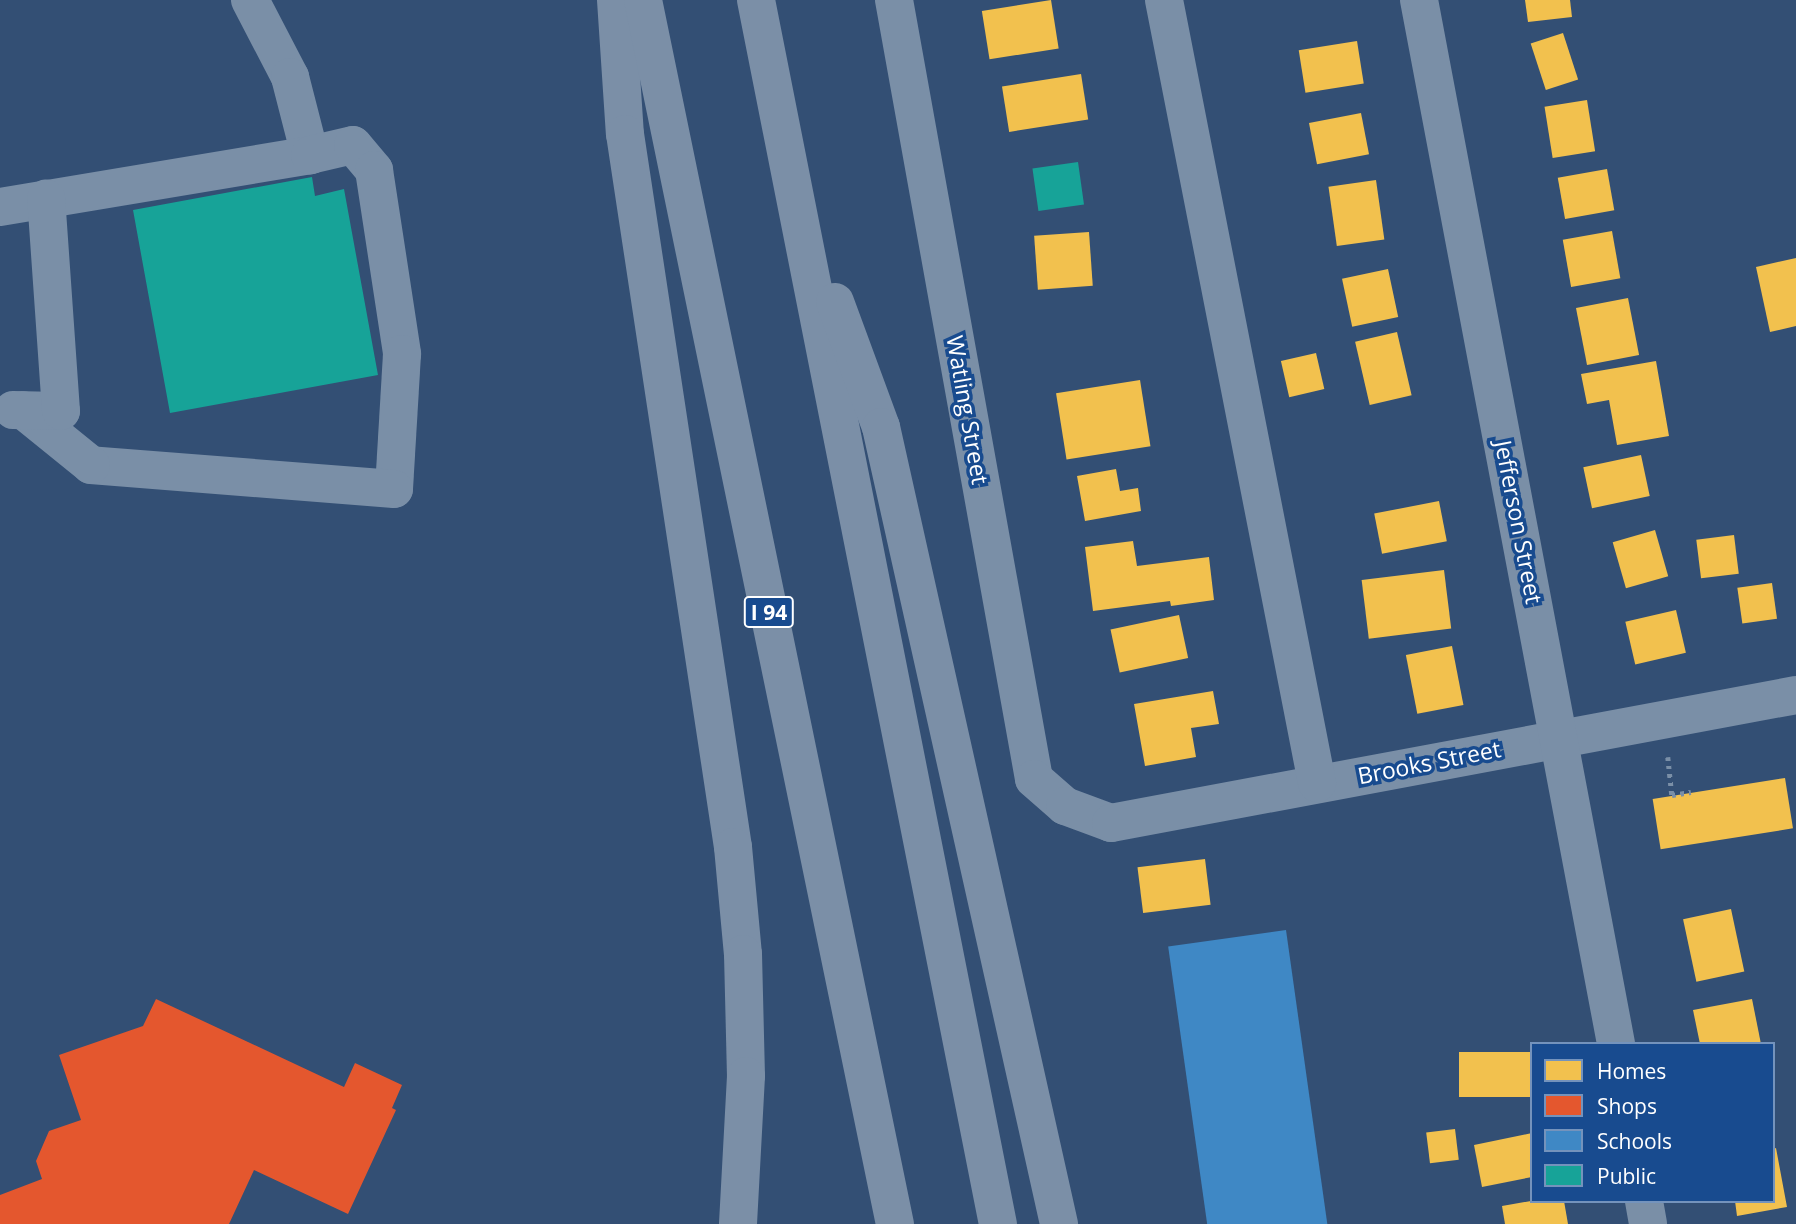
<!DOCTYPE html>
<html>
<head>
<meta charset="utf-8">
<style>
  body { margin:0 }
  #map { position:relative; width:1796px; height:1224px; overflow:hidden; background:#334f74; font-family:"Open Sans",sans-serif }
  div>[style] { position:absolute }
  .homes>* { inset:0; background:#f2c14e; transform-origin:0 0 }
  .shops>* { inset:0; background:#e4572e }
  .schools>* { inset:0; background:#3f88c5; transform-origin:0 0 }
  .public>* { inset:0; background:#17a398; transform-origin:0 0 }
  .path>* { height:4.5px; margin-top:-2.25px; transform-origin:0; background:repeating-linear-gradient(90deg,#7a8fa7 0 3.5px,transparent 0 8.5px) }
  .minor>* { height:38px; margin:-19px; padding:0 19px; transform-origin:19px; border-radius:19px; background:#7a8fa7 }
  .highway>* { height:38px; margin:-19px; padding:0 19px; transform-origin:19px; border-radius:19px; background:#7b8fa7 }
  span { translate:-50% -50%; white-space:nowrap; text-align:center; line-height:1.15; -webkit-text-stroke:7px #184b8f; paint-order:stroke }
  .shield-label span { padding:2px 5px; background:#184b8f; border:2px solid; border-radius:5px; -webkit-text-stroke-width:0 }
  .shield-label { font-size:21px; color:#fff; font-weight:700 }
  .street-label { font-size:23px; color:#fff }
  .legend { position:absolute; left:1530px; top:1042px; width:245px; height:161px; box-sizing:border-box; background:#184b8f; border:2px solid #7493bc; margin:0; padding:9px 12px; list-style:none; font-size:21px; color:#fff }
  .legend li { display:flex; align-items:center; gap:14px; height:35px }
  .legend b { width:35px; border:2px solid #7493bc }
</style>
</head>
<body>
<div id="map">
  <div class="homes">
    <i style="left:1051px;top:0;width:49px;height:70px;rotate:81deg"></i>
    <i style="clip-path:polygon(1525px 0,1570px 0,1572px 17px,1528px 22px)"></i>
    <i style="left:1563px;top:33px;width:49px;height:34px;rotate:72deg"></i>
    <i style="left:1357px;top:41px;width:43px;height:59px;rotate:81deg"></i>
    <i style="left:1081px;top:74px;width:46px;height:80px;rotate:81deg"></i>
    <i style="left:1587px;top:100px;width:52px;height:43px;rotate:81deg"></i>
    <i style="left:1361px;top:113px;width:42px;height:53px;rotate:79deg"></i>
    <i style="left:1607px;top:169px;width:42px;height:50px;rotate:80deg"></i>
    <i style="left:1376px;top:180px;width:60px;height:48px;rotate:82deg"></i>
    <i style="left:1612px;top:231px;width:48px;height:50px;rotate:80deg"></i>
    <i style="left:1089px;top:232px;width:54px;height:55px;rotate:86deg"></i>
    <i style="clip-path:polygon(1796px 258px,1796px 326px,1770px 332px,1756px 267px)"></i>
    <i style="left:1388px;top:269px;width:49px;height:47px;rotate:78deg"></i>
    <i style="left:1628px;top:298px;width:58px;height:53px;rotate:79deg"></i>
    <i style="left:1397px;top:332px;width:65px;height:43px;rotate:77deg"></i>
    <i style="left:1316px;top:353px;width:37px;height:36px;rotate:77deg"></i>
    <i style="clip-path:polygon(1656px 361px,1669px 436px,1617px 445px,1609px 400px,1587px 404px,1581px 374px)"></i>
    <i style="left:1140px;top:380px;width:67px;height:85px;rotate:81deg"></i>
    <i style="left:1641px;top:455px;width:42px;height:59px;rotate:78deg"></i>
    <i style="clip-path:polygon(1116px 469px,1120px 491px,1138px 488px,1141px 511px,1085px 521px,1077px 476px)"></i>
    <i style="left:1439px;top:501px;width:41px;height:66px;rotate:79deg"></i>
    <i style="left:1655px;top:530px;width:48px;height:44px;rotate:74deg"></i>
    <i style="left:1734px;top:535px;width:39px;height:38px;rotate:83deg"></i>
    <i style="clip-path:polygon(1133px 541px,1137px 566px,1209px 557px,1214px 600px,1171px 606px,1170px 601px,1093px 611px,1085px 547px)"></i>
    <i style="left:1444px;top:570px;width:59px;height:83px;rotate:83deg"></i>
    <i style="left:1772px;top:583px;width:36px;height:35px;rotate:82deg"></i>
    <i style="left:1676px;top:610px;width:44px;height:52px;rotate:77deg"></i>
    <i style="left:1179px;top:615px;width:44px;height:70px;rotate:78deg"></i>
    <i style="left:1452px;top:646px;width:60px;height:47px;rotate:79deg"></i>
    <i style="clip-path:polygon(1213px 691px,1219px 724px,1191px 728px,1196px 757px,1145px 766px,1134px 704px)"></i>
    <i style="left:1785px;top:778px;width:51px;height:134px;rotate:81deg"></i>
    <i style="left:1205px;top:859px;width:46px;height:68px;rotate:83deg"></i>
    <i style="left:1731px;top:909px;width:64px;height:49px;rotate:78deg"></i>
    <i style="clip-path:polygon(1752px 999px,1761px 1044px,1700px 1044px,1693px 1010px)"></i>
    <i style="left:1532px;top:1052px;width:45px;height:73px;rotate:90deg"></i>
    <i style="left:1455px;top:1129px;width:31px;height:29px;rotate:83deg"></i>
    <i style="clip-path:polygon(1532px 1133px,1532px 1177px,1482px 1187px,1474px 1145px)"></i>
    <i style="clip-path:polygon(1776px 1148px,1787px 1207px,1737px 1216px,1735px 1201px,1773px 1201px,1773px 1149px)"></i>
    <i style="clip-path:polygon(1531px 1201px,1564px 1201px,1568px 1224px,1505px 1224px,1502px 1206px)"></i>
  </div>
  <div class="shops">
    <i style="clip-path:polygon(156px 999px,344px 1087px,355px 1063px,402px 1085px,392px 1108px,396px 1110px,348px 1214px,254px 1170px,229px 1224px,0 1224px,0 1195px,42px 1179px,36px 1161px,49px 1131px,81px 1120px,59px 1055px,143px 1026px)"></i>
  </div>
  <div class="schools">
    <i style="left:1286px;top:930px;width:297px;height:119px;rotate:82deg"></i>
  </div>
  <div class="public">
    <i style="left:1078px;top:162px;width:43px;height:46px;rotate:82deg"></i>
    <i style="clip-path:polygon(312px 177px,315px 196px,344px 189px,378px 375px,170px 413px,133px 210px)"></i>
  </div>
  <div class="path">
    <i style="left:1668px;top:757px;width:38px;rotate:84deg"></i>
    <i style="left:1672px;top:795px;width:19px;rotate:-9deg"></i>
  </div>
  <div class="minor">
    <i style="left:250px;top:0;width:87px;rotate:62.5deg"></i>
    <i style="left:290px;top:77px;width:81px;rotate:75.6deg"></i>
    <i style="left:894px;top:0;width:791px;rotate:79.81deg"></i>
    <i style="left:1034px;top:779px;width:41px;rotate:41.1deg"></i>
    <i style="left:1065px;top:806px;width:49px;rotate:20.3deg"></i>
    <i style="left:1111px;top:823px;width:697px;rotate:-10.58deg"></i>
    <i style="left:1164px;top:0;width:798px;rotate:78.94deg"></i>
    <i style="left:1419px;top:0;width:1062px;rotate:79.31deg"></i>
    <i style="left:0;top:207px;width:314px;rotate:-9.5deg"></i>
    <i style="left:310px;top:155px;width:44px;rotate:-13.1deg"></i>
    <i style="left:353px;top:145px;width:33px;rotate:50deg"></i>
    <i style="left:374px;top:170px;width:186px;rotate:81.3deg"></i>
    <i style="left:402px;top:354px;width:135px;rotate:93.4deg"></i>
    <i style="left:394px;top:489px;width:304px;rotate:-175.5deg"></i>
    <i style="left:91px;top:465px;width:87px;rotate:-141deg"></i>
    <i style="left:13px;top:410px;width:48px;rotate:1.2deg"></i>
    <i style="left:61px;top:411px;width:213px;rotate:-94deg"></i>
    <i style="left:1644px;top:1201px;width:23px;rotate:80deg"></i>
  </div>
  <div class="highway">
    <i style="left:616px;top:0;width:134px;rotate:86.2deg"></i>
    <i style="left:625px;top:134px;width:721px;rotate:81.39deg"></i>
    <i style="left:733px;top:847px;width:107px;rotate:84.7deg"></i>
    <i style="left:743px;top:954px;width:122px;rotate:88.6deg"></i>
    <i style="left:746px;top:1076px;width:148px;rotate:93.1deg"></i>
    <i style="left:643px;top:0;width:1250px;rotate:78.37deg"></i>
    <i style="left:756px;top:0;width:1248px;rotate:78.82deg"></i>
    <i style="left:835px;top:302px;width:133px;rotate:69.8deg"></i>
    <i style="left:881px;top:427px;width:817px;rotate:77.41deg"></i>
  </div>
  <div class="shield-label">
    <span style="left:769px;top:612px">I 94</span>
  </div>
  <div class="street-label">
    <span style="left:968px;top:410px;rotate:80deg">Watling Street</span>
    <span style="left:1519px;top:522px;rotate:79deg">Jefferson Street</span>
    <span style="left:1429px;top:762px;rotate:-11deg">Brooks Street</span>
  </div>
  <ul class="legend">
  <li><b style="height:19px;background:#f2c14e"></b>Homes</li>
  <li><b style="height:19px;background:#e4572e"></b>Shops</li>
  <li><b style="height:19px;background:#3f88c5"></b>Schools</li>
  <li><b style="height:19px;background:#17a398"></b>Public</li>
  </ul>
</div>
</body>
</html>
